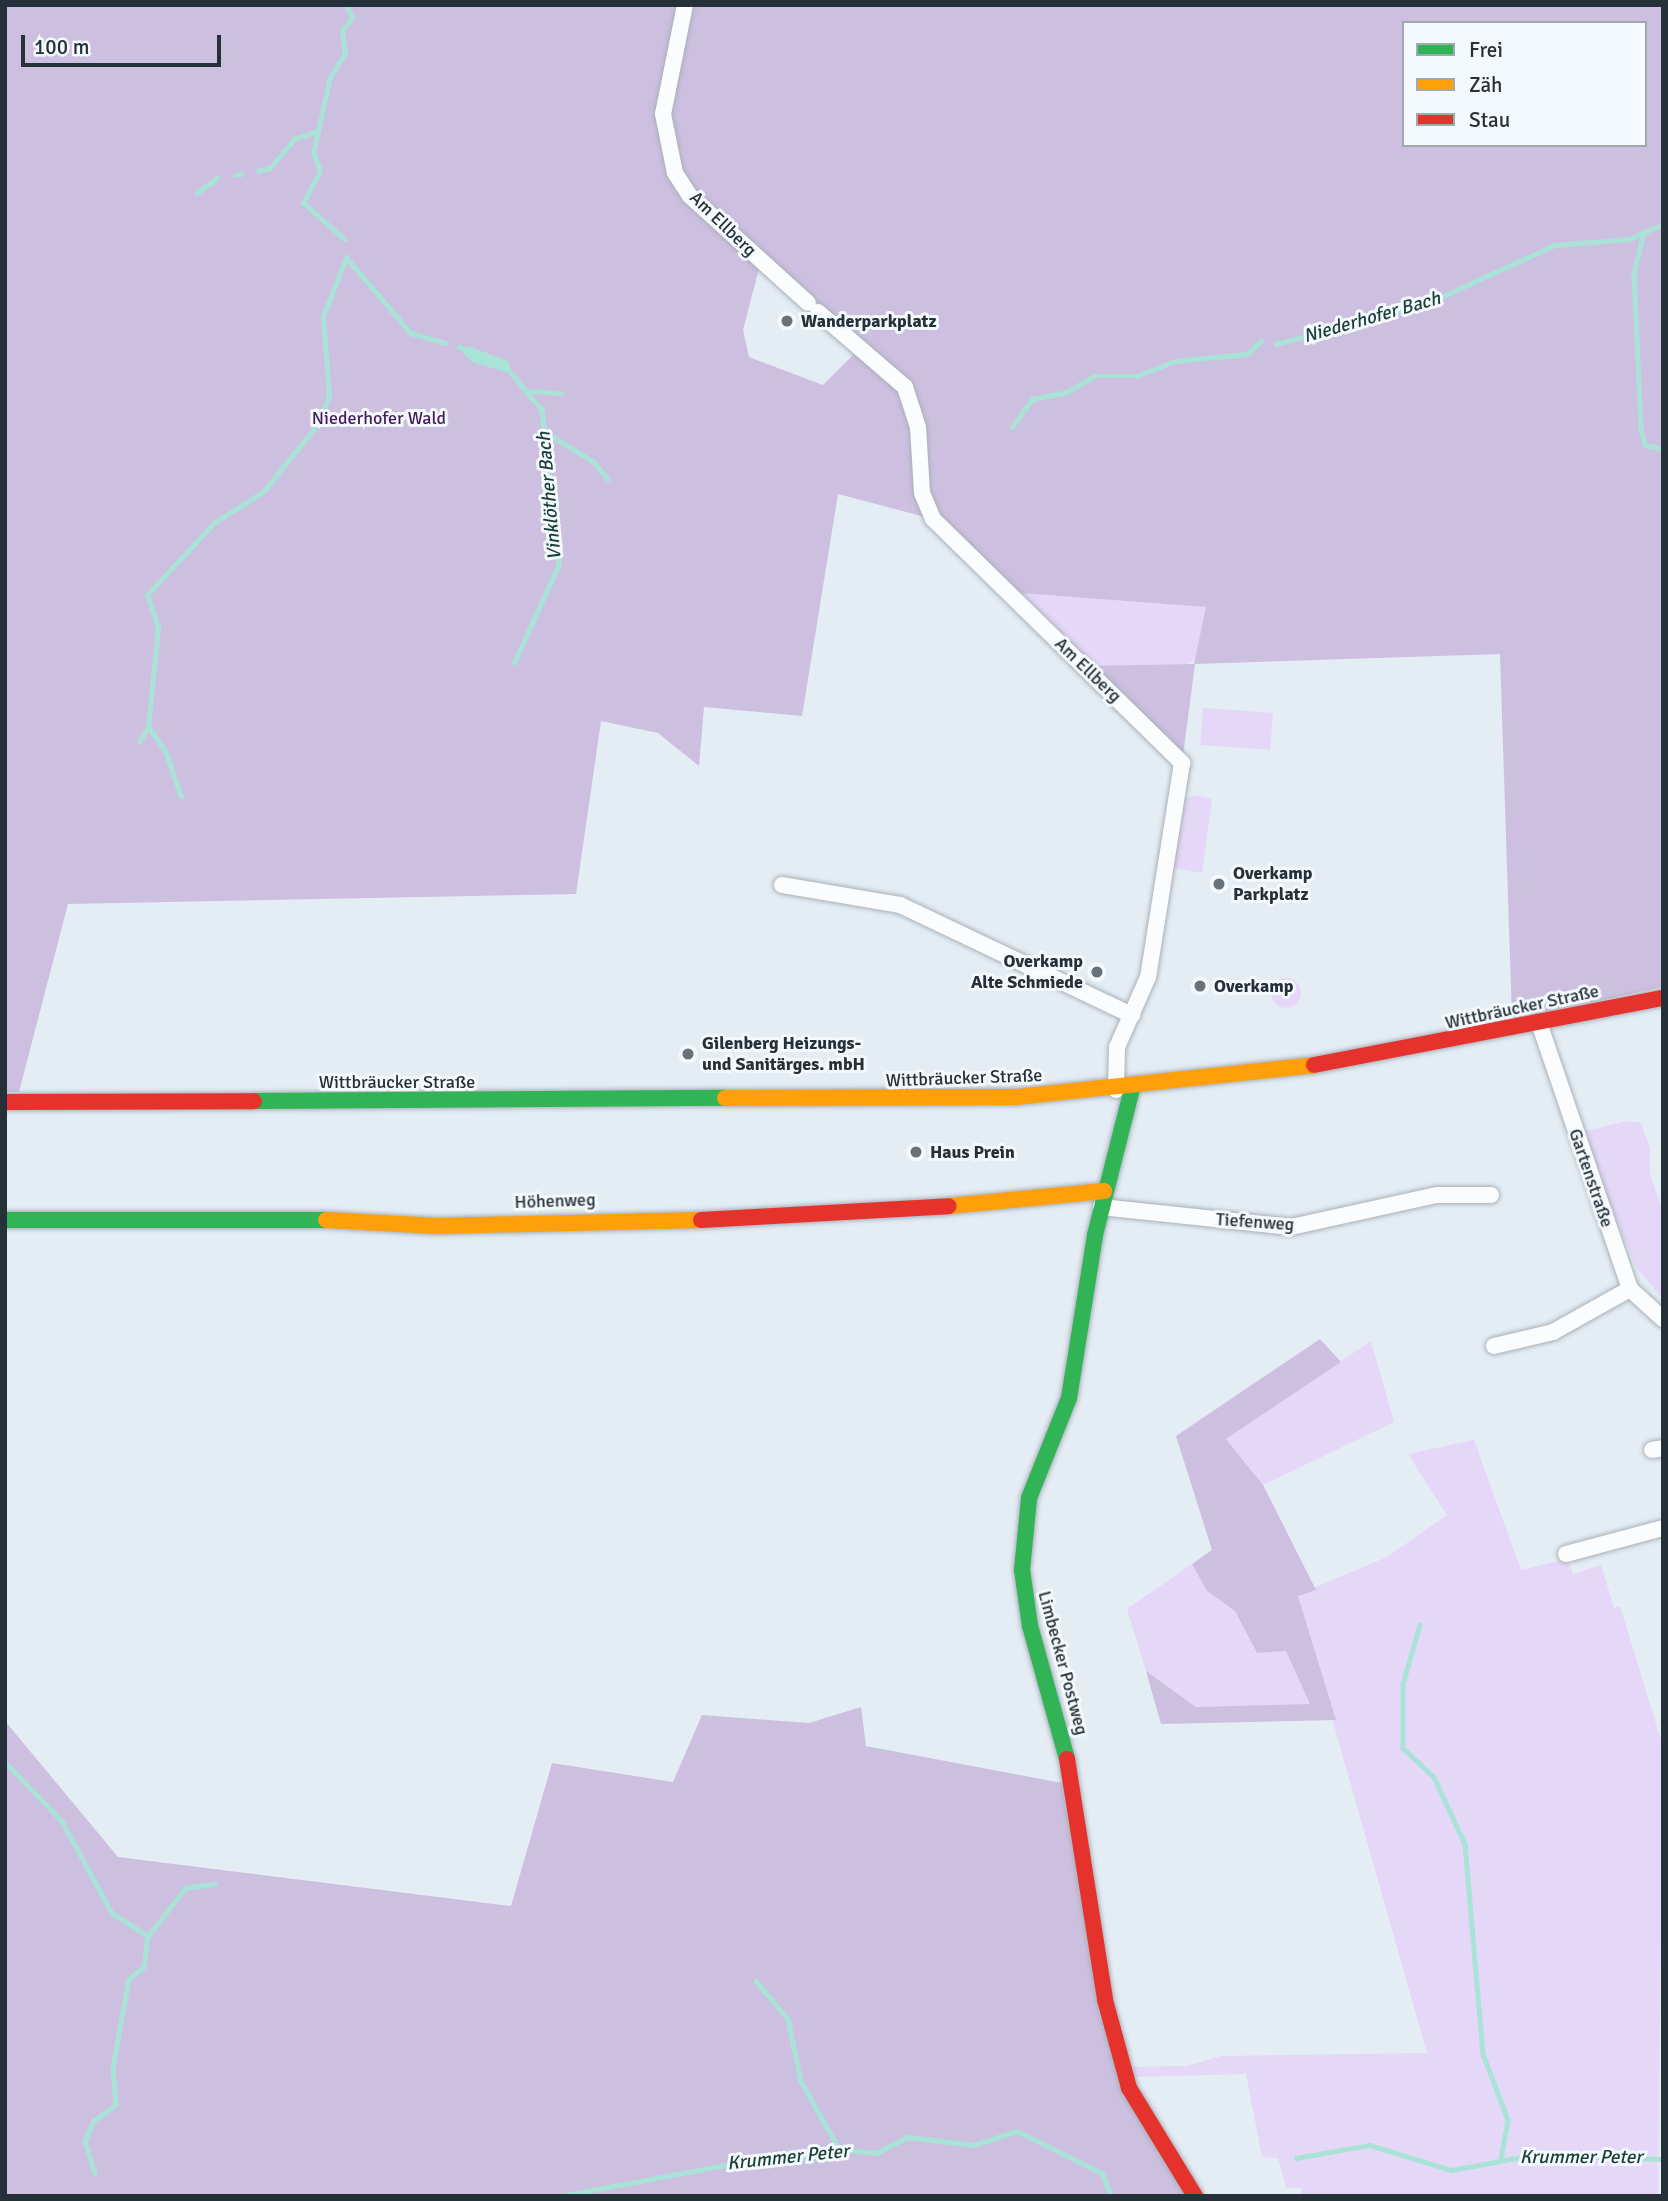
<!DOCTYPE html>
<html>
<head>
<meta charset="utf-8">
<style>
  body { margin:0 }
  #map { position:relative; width:1668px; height:2201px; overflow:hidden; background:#e4ecf4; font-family:Signika,sans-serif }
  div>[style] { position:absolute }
  .green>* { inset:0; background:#e5d7f7; transform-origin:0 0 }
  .round { border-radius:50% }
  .forest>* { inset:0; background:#cdbfe0 }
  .water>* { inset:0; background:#a9e3d8 }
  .stream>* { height:4.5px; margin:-2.25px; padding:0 2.25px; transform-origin:2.25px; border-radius:2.25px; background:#a9e3d8 }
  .roads { filter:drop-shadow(0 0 2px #a9b1b9) drop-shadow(0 0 2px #a9b1b9) }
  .street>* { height:16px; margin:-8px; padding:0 8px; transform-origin:8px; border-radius:8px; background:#fbfcfd }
  .fast>* { height:16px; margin:-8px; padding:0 8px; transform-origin:8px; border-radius:8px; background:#30b455 }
  .slow>* { height:16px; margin:-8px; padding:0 8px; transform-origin:8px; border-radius:8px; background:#ff9f0a }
  .jam>* { height:16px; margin:-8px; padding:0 8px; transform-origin:8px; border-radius:8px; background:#e5322d }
  .dots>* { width:19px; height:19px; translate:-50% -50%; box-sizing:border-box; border:4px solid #f3f9fd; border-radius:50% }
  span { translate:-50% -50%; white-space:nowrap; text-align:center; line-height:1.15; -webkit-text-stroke:6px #f3f9fd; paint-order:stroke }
  .street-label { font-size:18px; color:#263039 }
  .poi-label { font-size:18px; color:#263039; font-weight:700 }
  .left { translate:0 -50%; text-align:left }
  .right { translate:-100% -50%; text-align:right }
  .park-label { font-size:18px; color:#451c5b }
  .water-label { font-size:19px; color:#1b3f37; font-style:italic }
  .frame { position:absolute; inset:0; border:7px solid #263039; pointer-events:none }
  .legend { position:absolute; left:1402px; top:21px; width:245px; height:126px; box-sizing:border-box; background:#f3f9fd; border:2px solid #a1a9af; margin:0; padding:9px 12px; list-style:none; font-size:21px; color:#263039 }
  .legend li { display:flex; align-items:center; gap:14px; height:35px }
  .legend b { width:35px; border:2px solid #a1a9af }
  .scale { position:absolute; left:21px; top:35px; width:200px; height:32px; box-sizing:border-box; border:4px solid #263039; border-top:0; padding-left:9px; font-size:21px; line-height:24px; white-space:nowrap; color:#263039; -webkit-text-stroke:5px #f3f9fd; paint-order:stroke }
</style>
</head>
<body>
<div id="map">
  <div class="green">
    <i style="clip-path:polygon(1007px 592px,1206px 607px,1199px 657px,1185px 665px,1084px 666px)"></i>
    <i style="left:1203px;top:708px;width:70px;height:37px;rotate:4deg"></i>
    <i style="clip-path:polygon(1195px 795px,1212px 799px,1202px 873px,1174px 868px,1170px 896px,1180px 802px)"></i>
    <i class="round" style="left:1271px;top:978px;width:30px;height:30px"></i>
    <i style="clip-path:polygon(1628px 1121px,1641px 1123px,1650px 1148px,1650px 1174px,1663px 1213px,1663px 1299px,1636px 1267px,1586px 1146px,1585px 1131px)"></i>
    <i style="clip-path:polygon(1371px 1341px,1394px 1422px,1263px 1485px,1226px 1439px)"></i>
    <i style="clip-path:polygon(1474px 1440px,1521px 1570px,1567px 1559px,1573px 1574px,1601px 1565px,1614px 1608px,1620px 1606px,1663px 1747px,1658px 2196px,1302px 2196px,1301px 2188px,1286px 2188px,1278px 2158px,1262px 2157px,1246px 2074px,1133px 2077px,1130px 2067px,1187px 2066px,1221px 2056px,1427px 2053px,1297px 1595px,1387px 1557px,1447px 1515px,1408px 1454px)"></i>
    <i style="clip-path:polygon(1192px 1564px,1207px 1591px,1235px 1611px,1257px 1653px,1286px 1650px,1311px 1705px,1196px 1707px,1146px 1671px,1127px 1609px)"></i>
  </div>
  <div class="forest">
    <i style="clip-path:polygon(evenodd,5px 5px,1663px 5px,1663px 987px,1512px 1019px,1500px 654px,1195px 664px,1182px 763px,1084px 666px,1194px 664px,1206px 607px,1007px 592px,933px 519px,838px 494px,802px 716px,704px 707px,699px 766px,658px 733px,601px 721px,576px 894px,68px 904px,19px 1092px,5px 1092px,5px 5px,1404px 23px,1645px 23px,1645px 145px,1404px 145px,1404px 23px,5px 5px,761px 261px,860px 348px,823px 385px,749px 357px,743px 330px,761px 261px)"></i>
    <i style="clip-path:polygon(1320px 1339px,1341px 1362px,1226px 1439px,1263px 1485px,1316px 1590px,1298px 1596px,1336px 1720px,1161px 1724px,1146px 1671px,1196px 1707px,1310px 1704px,1286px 1651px,1257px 1653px,1235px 1611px,1207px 1591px,1192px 1564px,1212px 1550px,1176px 1436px)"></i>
    <i style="clip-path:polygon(861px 1707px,866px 1746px,1062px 1783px,1100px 2017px,1191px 2196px,5px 2196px,5px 1721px,118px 1857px,511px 1906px,552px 1763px,673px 1782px,702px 1715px,809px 1723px)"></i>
  </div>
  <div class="water">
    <i style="clip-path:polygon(468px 346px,508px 361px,512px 374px,472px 362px,462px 352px)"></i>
  </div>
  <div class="stream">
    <i style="left:258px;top:171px;width:12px;rotate:-14deg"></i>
    <i style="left:270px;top:168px;width:38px;rotate:-50deg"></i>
    <i style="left:294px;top:139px;width:25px;rotate:-18deg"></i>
    <i style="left:235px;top:175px;width:6px;rotate:-9deg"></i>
    <i style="left:197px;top:193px;width:25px;rotate:-37deg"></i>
    <i style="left:1644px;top:233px;width:41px;rotate:104deg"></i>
    <i style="left:1634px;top:273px;width:156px;rotate:87.4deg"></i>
    <i style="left:1641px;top:429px;width:16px;rotate:76deg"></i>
    <i style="left:1645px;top:445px;width:18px;rotate:13deg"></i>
    <i style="left:345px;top:240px;width:56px;rotate:-138.6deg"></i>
    <i style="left:303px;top:203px;width:36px;rotate:-62deg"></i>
    <i style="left:320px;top:171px;width:19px;rotate:-111deg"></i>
    <i style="left:313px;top:153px;width:78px;rotate:-77.4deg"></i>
    <i style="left:330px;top:77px;width:28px;rotate:-58deg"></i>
    <i style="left:345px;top:53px;width:22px;rotate:-98deg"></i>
    <i style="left:342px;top:31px;width:17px;rotate:-54deg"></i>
    <i style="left:352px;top:17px;width:13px;rotate:-117deg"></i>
    <i style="left:1276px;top:344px;width:155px;rotate:-14.9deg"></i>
    <i style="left:1426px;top:304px;width:142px;rotate:-24.6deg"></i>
    <i style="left:1555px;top:245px;width:74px;rotate:-4.6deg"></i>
    <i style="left:1629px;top:239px;width:37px;rotate:-24deg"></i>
    <i style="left:459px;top:347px;width:6px;rotate:18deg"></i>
    <i style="left:512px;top:374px;width:47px;rotate:50.2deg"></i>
    <i style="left:542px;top:410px;width:156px;rotate:83.7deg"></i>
    <i style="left:559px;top:565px;width:107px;rotate:114.4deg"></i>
    <i style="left:531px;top:391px;width:30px;rotate:4deg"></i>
    <i style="left:1012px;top:427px;width:34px;rotate:-54deg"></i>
    <i style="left:1032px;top:399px;width:36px;rotate:-11deg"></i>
    <i style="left:1067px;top:392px;width:31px;rotate:-31deg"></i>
    <i style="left:1094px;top:376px;width:43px"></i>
    <i style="left:1137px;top:376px;width:41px;rotate:-21.5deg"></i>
    <i style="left:1175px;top:361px;width:72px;rotate:-5.6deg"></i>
    <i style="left:1247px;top:354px;width:19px;rotate:-43deg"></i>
    <i style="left:544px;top:431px;width:59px;rotate:31.8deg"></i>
    <i style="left:594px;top:462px;width:22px;rotate:51deg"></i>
    <i style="left:139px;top:742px;width:17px;rotate:-59deg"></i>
    <i style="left:181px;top:797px;width:49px;rotate:-109.2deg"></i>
    <i style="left:165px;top:751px;width:29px;rotate:-125deg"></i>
    <i style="left:148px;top:727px;width:100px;rotate:-84.2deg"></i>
    <i style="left:158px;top:628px;width:35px;rotate:-108deg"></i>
    <i style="left:147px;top:595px;width:98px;rotate:-47.1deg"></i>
    <i style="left:214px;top:523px;width:59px;rotate:-32.6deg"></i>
    <i style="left:264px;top:491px;width:90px;rotate:-51.3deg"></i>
    <i style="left:320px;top:421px;width:28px;rotate:-71deg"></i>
    <i style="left:329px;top:395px;width:78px;rotate:-94.4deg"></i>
    <i style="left:323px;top:317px;width:64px;rotate:-69deg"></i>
    <i style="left:346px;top:257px;width:100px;rotate:49.5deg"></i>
    <i style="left:411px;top:333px;width:36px;rotate:16deg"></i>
    <i style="left:1420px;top:1625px;width:61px;rotate:106.1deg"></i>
    <i style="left:1403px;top:1684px;width:64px;rotate:90deg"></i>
    <i style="left:1403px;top:1748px;width:42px;rotate:43.1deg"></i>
    <i style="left:1434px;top:1777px;width:74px;rotate:65.2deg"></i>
    <i style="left:1465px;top:1844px;width:211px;rotate:85.1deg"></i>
    <i style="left:1483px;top:2054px;width:71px;rotate:69.3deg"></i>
    <i style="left:1508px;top:2120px;width:39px;rotate:100deg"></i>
    <i style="left:5px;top:1762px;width:82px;rotate:46deg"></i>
    <i style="left:62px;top:1821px;width:105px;rotate:61.5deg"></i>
    <i style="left:112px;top:1913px;width:43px;rotate:32.6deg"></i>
    <i style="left:148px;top:1936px;width:31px;rotate:97deg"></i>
    <i style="left:144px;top:1967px;width:19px;rotate:141deg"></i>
    <i style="left:129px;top:1979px;width:90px;rotate:100.2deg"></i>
    <i style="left:113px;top:2068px;width:37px;rotate:85deg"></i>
    <i style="left:116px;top:2105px;width:27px;rotate:144deg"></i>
    <i style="left:94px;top:2121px;width:22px;rotate:114deg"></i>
    <i style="left:85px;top:2141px;width:34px;rotate:73deg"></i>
    <i style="left:148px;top:1936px;width:61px;rotate:-52.4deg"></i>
    <i style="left:185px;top:1888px;width:30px;rotate:-8deg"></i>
    <i style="left:756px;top:1981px;width:50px;rotate:49.9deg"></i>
    <i style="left:788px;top:2019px;width:63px;rotate:78.2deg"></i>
    <i style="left:801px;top:2081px;width:78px;rotate:60.8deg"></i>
    <i style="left:1296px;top:2158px;width:75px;rotate:-10deg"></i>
    <i style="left:1370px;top:2145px;width:86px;rotate:17deg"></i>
    <i style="left:1452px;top:2170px;width:81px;rotate:-10.6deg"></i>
    <i style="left:1532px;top:2155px;width:131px;rotate:1.7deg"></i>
    <i style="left:561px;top:2196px;width:211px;rotate:-10.7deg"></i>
    <i style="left:768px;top:2157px;width:20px;rotate:15deg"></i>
    <i style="left:787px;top:2162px;width:54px;rotate:-14deg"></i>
    <i style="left:839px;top:2149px;width:37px;rotate:6deg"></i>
    <i style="left:876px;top:2153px;width:36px;rotate:-27deg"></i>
    <i style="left:908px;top:2137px;width:66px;rotate:6.9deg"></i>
    <i style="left:974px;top:2145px;width:45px;rotate:-18deg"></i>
    <i style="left:1017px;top:2131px;width:95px;rotate:26.3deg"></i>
    <i style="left:1102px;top:2173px;width:25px;rotate:67deg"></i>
  </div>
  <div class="roads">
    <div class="street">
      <i style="left:685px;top:5px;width:111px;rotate:101.4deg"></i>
      <i style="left:663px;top:114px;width:60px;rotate:78.5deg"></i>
      <i style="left:675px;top:173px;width:27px;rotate:57deg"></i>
      <i style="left:690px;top:196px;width:159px;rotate:42.2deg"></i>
      <i style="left:818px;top:312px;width:115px;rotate:40.8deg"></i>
      <i style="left:905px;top:387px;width:42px;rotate:72deg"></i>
      <i style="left:918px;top:427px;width:66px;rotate:86.5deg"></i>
      <i style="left:922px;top:493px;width:28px;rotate:67deg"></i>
      <i style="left:933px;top:519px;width:349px;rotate:44.4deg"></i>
      <i style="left:1182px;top:763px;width:217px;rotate:99deg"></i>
      <i style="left:1148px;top:977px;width:77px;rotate:113.9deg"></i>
      <i style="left:1117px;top:1047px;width:43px;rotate:91.3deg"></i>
      <i style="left:782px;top:885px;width:120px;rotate:9.6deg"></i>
      <i style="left:900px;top:905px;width:257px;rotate:25.4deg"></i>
      <i style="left:1539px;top:1023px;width:281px;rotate:71.1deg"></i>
      <i style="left:1630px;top:1289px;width:45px;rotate:42.3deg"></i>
      <i style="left:1101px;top:1207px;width:191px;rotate:6deg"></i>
      <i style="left:1291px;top:1227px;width:149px;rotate:-12.4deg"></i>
      <i style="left:1437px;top:1195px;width:54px"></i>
      <i style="left:1494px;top:1346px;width:61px;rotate:-13.3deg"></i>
      <i style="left:1553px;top:1332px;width:88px;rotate:-29.2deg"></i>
      <i style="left:1652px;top:1450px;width:11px;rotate:-10deg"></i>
      <i style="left:1566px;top:1554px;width:100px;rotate:-15deg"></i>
    </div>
    <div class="fast">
      <i style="left:254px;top:1101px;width:471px;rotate:-0.4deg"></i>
      <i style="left:5px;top:1220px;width:321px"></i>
      <i style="left:1067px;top:1759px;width:138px;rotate:-105.5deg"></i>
      <i style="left:1030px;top:1626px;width:57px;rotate:-98.1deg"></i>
      <i style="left:1022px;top:1570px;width:72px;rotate:-84.4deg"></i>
      <i style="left:1029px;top:1498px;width:108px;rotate:-68.2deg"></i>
      <i style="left:1069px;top:1398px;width:165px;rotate:-80.9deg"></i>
      <i style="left:1095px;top:1235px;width:151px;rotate:-75.8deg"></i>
    </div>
    <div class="slow">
      <i style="left:725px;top:1098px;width:291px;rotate:-0.2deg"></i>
      <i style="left:1016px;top:1097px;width:300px;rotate:-6.1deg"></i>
      <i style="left:949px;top:1206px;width:156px;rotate:-5.5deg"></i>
      <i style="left:326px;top:1220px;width:111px;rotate:3.1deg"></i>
      <i style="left:437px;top:1226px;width:264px;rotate:-1.3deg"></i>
    </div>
    <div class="jam">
      <i style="left:1314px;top:1065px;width:355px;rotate:-10.9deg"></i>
      <i style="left:5px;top:1102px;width:249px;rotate:-0.2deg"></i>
      <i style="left:701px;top:1220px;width:248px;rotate:-3.2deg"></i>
      <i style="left:1067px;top:1759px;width:244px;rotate:81deg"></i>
      <i style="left:1105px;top:2000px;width:91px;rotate:74.7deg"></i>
      <i style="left:1129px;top:2088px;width:127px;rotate:58.6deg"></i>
    </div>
  </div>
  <div class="dots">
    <i style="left:787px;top:321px;background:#68727a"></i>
    <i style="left:1219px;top:884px;background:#68727a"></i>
    <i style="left:1097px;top:972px;background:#68727a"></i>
    <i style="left:1200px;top:986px;background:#68727a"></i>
    <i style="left:688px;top:1054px;background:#68727a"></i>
    <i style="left:916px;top:1152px;background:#68727a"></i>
  </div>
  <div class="street-label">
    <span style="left:723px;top:224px;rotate:44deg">Am Ellberg</span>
    <span style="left:1088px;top:670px;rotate:44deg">Am Ellberg</span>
    <span style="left:1522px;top:1007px;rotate:-12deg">Wittbräucker Straße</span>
    <span style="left:964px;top:1078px;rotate:-2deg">Wittbräucker Straße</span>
    <span style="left:397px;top:1082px">Wittbräucker Straße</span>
    <span style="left:1591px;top:1178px;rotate:71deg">Gartenstraße</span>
    <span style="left:555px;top:1201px;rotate:-2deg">Höhenweg</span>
    <span style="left:1255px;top:1222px;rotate:4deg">Tiefenweg</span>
    <span style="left:1063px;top:1663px;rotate:75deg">Limbecker Postweg</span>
  </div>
  <div class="poi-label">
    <span class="left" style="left:801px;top:321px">Wanderparkplatz</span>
    <span class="left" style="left:1233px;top:884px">Overkamp<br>Parkplatz</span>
    <span class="right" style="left:1083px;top:972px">Overkamp<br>Alte Schmiede</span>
    <span class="left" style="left:1214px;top:986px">Overkamp</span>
    <span class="left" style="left:702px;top:1054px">Gilenberg Heizungs-<br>und Sanitärges. mbH</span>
    <span class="left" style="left:930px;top:1152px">Haus Prein</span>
  </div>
  <div class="park-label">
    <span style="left:379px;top:418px">Niederhofer Wald</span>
  </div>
  <div class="water-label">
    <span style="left:1372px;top:318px;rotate:-16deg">Niederhofer Bach</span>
    <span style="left:550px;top:496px;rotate:-95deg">Vinklöther Bach</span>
    <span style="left:788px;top:2158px;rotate:-6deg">Krummer Peter</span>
    <span style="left:1581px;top:2158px">Krummer Peter</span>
  </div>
  <div class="frame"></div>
  <ul class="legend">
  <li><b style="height:9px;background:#30b455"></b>Frei</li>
  <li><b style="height:9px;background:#ff9f0a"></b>Zäh</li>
  <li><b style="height:9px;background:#e5322d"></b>Stau</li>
  </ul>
  <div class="scale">100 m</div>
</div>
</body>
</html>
